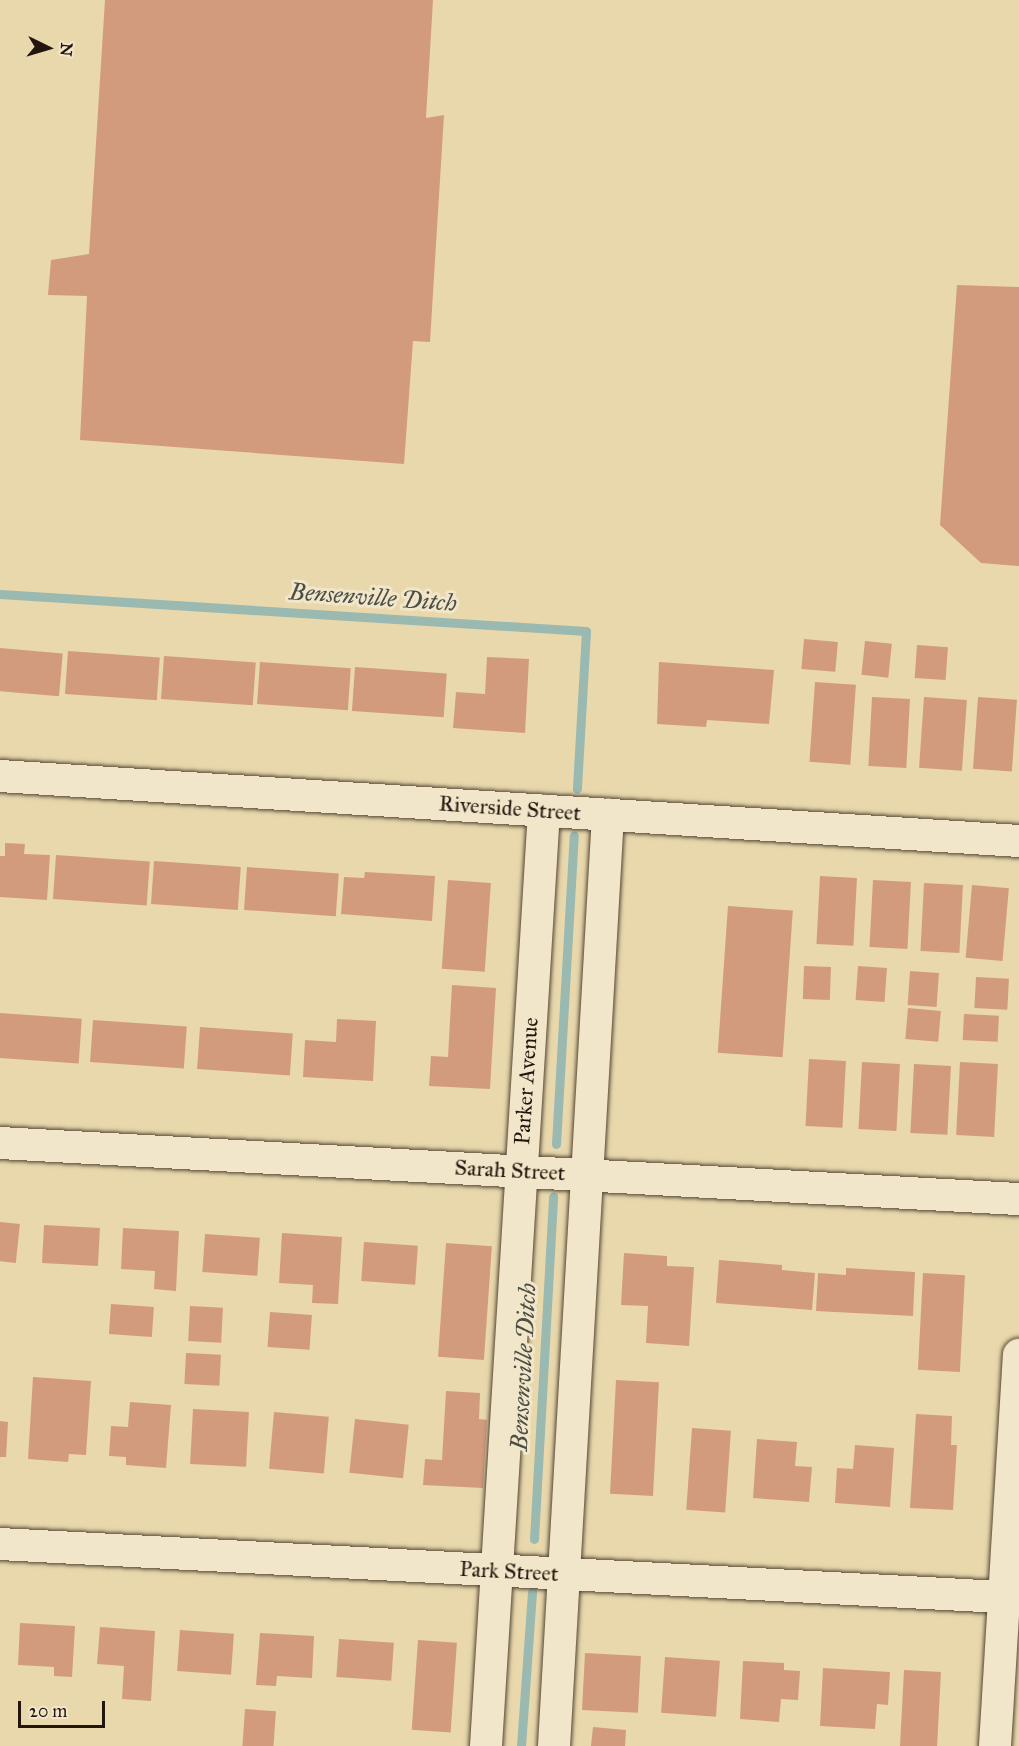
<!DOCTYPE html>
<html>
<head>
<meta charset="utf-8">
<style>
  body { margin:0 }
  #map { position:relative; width:1019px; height:1746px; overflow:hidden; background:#e9d8ac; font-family:"IM FELL Great Primer",serif }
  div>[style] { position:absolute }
  .stream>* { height:9px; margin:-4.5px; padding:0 4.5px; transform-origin:4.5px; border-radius:4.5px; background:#99b9b1 }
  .building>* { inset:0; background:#d39b7d; transform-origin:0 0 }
  .roads { filter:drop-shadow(0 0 2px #544635) drop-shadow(0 0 2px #544635) }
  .minor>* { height:32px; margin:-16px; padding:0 16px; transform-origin:16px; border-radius:16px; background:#f1e6c9 }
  span { translate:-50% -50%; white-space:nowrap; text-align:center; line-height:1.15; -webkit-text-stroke:6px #f1e6c9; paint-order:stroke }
  .street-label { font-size:22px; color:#22150d }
  .water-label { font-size:24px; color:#4c4e46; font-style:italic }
  .north { position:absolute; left:18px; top:18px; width:60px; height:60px; -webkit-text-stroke:4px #f1e6c9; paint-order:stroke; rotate:95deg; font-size:16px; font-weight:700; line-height:24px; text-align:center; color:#22150d }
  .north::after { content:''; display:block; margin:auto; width:21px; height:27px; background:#22150d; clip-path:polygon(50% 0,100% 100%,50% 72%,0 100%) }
  .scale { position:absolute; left:18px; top:1701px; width:87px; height:27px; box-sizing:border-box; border:3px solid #22150d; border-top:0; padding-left:8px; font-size:18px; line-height:21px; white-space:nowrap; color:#22150d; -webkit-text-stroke:4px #f1e6c9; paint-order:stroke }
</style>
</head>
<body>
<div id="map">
  <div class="stream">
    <i style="left:0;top:594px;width:587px;rotate:3.61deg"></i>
    <i style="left:586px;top:631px;width:158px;rotate:93.3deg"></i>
    <i style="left:556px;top:1144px;width:309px;rotate:-86.7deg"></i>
    <i style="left:534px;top:1539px;width:343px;rotate:-86.8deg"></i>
    <i style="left:521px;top:1746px;width:155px;rotate:-85.9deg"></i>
  </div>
  <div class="building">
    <i style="clip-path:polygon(105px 0,433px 0,426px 118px,444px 115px,430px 342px,413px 341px,404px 464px,80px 440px,87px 296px,48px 295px,51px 260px,89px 254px)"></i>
    <i style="clip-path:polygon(957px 285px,1019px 287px,1019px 566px,981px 563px,940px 525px)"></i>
    <i style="left:804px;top:639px;width:34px;height:30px;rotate:5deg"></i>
    <i style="left:865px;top:641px;width:27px;height:34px;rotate:6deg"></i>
    <i style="left:917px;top:645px;width:31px;height:33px;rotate:4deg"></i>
    <i style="left:0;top:648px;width:63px;height:43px;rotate:5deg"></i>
    <i style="left:68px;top:651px;width:92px;height:43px;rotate:4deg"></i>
    <i style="left:164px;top:656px;width:92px;height:43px;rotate:4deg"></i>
    <i style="clip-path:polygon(487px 657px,529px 659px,525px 733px,453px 728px,456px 692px,485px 694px)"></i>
    <i style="left:260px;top:662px;width:91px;height:42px;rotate:4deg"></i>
    <i style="clip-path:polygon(659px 662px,774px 670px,769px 724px,707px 720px,706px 727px,657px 724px)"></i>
    <i style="left:355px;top:667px;width:92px;height:44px;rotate:4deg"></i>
    <i style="left:815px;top:682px;width:41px;height:80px;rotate:4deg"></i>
    <i style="left:872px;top:697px;width:38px;height:69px;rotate:3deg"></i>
    <i style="left:924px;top:697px;width:43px;height:71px;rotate:4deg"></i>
    <i style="left:978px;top:697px;width:39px;height:72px;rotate:4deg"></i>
    <i style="clip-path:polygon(5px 843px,25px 844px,24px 854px,50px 855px,47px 900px,0 897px,0 856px,5px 856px)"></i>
    <i style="left:56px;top:855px;width:94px;height:44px;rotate:4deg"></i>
    <i style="left:154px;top:861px;width:87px;height:43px;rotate:4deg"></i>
    <i style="left:247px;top:867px;width:92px;height:43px;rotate:4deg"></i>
    <i style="clip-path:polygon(365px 872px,435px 876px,432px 921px,341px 914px,344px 877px,364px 878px)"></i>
    <i style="left:820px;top:876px;width:37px;height:68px;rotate:3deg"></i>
    <i style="left:448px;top:880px;width:43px;height:89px;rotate:4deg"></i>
    <i style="left:873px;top:880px;width:38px;height:67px;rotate:3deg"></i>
    <i style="left:924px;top:883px;width:39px;height:68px;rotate:3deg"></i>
    <i style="left:972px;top:885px;width:37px;height:73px;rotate:5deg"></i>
    <i style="left:728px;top:906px;width:65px;height:147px;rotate:4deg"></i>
    <i style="left:804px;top:966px;width:27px;height:33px;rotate:2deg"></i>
    <i style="left:858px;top:966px;width:29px;height:34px;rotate:4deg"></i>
    <i style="left:910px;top:971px;width:29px;height:34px;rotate:4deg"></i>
    <i style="left:976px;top:977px;width:33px;height:31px;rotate:3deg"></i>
    <i style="clip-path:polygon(452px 985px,496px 988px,490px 1089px,429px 1086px,431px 1056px,448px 1057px)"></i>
    <i style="left:908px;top:1008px;width:33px;height:31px;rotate:5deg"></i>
    <i style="left:0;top:1013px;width:82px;height:45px;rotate:4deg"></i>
    <i style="left:964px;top:1014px;width:35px;height:26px;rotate:3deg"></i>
    <i style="clip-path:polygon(337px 1019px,376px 1021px,373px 1081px,303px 1077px,305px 1040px,336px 1042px)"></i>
    <i style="left:93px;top:1020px;width:94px;height:42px;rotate:4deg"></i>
    <i style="left:200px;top:1027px;width:93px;height:42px;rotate:4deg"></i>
    <i style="left:809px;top:1059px;width:37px;height:67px;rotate:3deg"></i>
    <i style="left:862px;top:1062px;width:38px;height:67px;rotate:3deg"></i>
    <i style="left:960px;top:1062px;width:38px;height:73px;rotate:3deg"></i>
    <i style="left:914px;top:1064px;width:37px;height:69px;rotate:3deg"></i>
    <i style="left:0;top:1222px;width:20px;height:39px;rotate:6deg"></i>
    <i style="left:44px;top:1225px;width:56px;height:38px;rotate:3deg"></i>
    <i style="clip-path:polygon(123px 1228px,179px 1231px,176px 1291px,154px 1289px,155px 1271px,121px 1269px)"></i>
    <i style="clip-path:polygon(282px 1233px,342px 1237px,338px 1304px,312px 1303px,313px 1285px,279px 1283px)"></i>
    <i style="left:205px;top:1234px;width:55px;height:38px;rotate:4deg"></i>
    <i style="left:364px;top:1242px;width:54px;height:39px;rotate:4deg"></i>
    <i style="left:446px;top:1243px;width:46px;height:114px;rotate:4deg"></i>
    <i style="clip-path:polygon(624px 1253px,667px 1256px,667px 1266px,694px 1267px,689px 1346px,646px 1343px,648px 1306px,621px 1305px)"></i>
    <i style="clip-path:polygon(719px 1260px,782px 1265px,782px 1270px,815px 1273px,812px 1310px,716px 1303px)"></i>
    <i style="clip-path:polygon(846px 1268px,915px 1272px,913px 1316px,816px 1311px,818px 1273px,846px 1275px)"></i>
    <i style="left:923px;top:1273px;width:42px;height:97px;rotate:3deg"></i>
    <i style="left:111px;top:1304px;width:43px;height:30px;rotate:4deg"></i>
    <i style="left:190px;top:1306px;width:33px;height:35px;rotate:3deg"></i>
    <i style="left:270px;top:1312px;width:42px;height:35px;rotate:4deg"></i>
    <i style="left:186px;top:1353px;width:35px;height:31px;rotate:3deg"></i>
    <i style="clip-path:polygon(33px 1377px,91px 1381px,86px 1455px,69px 1454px,68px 1462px,28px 1459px)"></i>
    <i style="left:616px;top:1380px;width:43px;height:114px;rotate:3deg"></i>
    <i style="clip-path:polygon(446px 1391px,480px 1393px,479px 1419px,487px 1420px,483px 1488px,423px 1485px,425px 1459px,442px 1460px)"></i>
    <i style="clip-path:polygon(130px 1402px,171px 1405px,166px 1468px,126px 1465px,126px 1457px,109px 1456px,111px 1426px,128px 1427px)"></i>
    <i style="left:193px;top:1409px;width:56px;height:55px;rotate:3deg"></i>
    <i style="left:274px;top:1412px;width:55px;height:57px;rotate:5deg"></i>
    <i style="clip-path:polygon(916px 1414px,952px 1416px,951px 1445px,957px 1445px,953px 1510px,910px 1508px)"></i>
    <i style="left:355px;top:1419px;width:54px;height:54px;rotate:6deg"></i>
    <i style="clip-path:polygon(0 1421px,8px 1422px,6px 1457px,0 1457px)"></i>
    <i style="left:692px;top:1428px;width:39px;height:82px;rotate:4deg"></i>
    <i style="clip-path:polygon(757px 1439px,797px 1442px,795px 1466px,812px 1467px,809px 1502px,753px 1498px)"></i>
    <i style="clip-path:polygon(855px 1445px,894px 1448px,890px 1507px,835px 1503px,837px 1468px,853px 1469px)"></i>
    <i style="clip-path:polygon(20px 1623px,75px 1626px,72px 1677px,54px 1676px,54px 1667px,18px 1665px)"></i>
    <i style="clip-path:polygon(100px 1627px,155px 1631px,151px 1701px,122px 1699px,124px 1666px,97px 1664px)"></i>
    <i style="left:180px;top:1630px;width:54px;height:41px;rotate:4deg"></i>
    <i style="clip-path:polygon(260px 1633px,314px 1636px,312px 1678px,277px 1676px,276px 1686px,256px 1685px)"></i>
    <i style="left:339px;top:1639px;width:55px;height:38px;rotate:4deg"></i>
    <i style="left:418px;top:1640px;width:39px;height:90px;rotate:4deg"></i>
    <i style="left:585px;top:1653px;width:56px;height:57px;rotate:3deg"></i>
    <i style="left:665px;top:1657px;width:55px;height:56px;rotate:4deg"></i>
    <i style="clip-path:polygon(743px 1661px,784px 1663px,784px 1670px,800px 1671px,798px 1700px,781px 1699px,779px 1722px,740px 1719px)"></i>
    <i style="clip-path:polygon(823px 1668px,890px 1672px,888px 1705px,877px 1704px,875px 1729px,820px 1726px)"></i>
    <i style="left:904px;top:1670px;width:37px;height:76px;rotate:3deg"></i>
    <i style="left:245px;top:1709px;width:31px;height:37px;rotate:4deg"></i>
    <i style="clip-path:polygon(593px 1727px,626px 1730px,625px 1746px,591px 1746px)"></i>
  </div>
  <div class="roads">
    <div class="minor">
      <i style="left:0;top:776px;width:1021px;rotate:3.65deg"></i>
      <i style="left:0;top:1143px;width:1021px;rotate:3.15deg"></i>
      <i style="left:0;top:1544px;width:1020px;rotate:3.03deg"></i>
      <i style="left:486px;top:1746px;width:937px;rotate:-86.45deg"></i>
      <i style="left:554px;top:1746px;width:933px;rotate:-86.68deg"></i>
      <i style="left:995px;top:1746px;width:392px;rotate:-86.5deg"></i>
    </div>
  </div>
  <div class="street-label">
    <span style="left:510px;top:808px;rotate:4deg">Riverside Street</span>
    <span style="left:526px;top:1081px;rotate:-86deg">Parker Avenue</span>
    <span style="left:510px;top:1170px;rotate:3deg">Sarah Street</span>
    <span style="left:509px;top:1571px;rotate:3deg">Park Street</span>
  </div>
  <div class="water-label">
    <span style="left:373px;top:598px;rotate:4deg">Bensenville Ditch</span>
    <span style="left:524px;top:1367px;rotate:-87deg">Bensenville Ditch</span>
  </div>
  <div class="north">N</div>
  <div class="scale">20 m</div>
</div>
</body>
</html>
